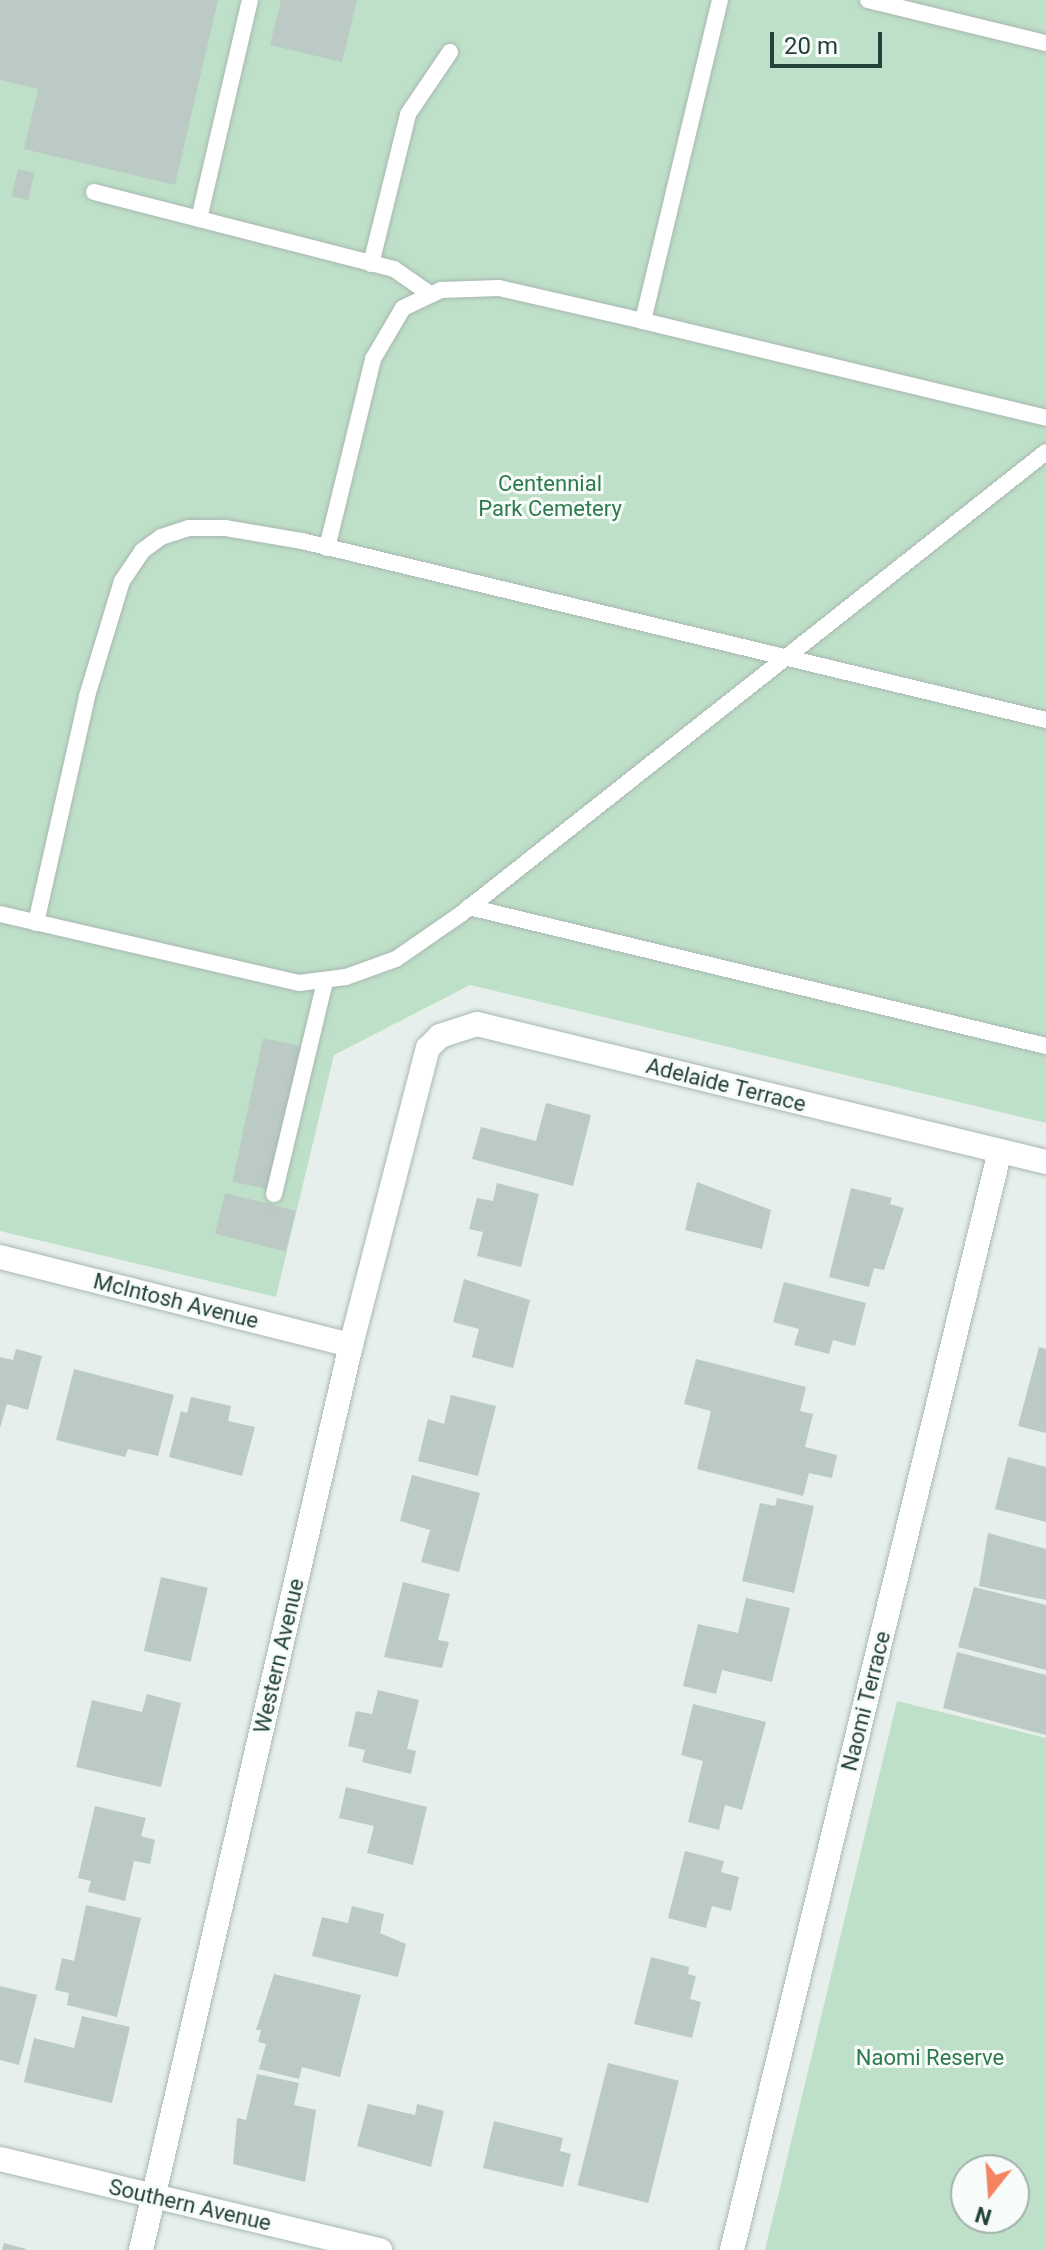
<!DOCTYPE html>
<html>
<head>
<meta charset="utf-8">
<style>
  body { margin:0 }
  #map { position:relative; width:1046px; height:2250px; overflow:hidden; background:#e6efeb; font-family:Roboto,sans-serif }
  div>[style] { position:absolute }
  .green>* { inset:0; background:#bfe0c8 }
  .building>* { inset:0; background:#bbcac4; transform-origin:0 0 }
  .roads { filter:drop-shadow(0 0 2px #a8b8b2) drop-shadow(0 0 2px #a8b8b2) }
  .lane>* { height:16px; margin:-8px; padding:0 8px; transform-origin:8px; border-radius:8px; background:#fff }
  .street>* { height:24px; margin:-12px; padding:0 12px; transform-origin:12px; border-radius:12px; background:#fff }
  span { translate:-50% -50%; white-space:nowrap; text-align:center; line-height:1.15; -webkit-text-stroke:6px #f7fbf9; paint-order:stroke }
  .park-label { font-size:22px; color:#2d7a4b }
  .street-label { font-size:22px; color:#24423a }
  .north { position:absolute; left:950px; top:2154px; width:80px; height:80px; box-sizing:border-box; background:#f7fbf9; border:2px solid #a3b1ad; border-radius:50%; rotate:197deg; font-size:22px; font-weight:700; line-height:32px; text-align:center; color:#24423a }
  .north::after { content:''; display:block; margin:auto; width:28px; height:36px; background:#f4845f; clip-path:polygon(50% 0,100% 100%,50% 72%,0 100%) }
  .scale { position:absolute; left:770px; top:32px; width:112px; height:36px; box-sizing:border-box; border:4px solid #24423a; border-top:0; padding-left:10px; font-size:24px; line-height:28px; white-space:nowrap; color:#24423a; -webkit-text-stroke:6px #f7fbf9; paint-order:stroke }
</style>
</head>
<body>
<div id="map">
  <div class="green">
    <i style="clip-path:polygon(0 0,1046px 0,1046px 1123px,470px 985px,334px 1055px,276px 1297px,0 1231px)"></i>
    <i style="clip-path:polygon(evenodd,897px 1701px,1046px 1738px,1046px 2250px,765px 2250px,897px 1701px,966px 2170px,1014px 2170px,1014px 2218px,966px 2218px,966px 2170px)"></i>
  </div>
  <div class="building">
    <i style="clip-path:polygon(0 0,218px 0,175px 185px,24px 149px,38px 89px,0 80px)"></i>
    <i style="clip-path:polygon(281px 0,357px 0,342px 62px,270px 45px)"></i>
    <i style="left:18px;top:169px;width:17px;height:28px;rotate:13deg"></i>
    <i style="left:263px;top:1038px;width:39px;height:147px;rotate:12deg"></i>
    <i style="clip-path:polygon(546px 1103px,591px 1115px,573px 1186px,472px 1159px,481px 1127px,536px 1141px)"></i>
    <i style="clip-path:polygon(697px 1182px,771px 1210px,762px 1249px,685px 1230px)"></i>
    <i style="clip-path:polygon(497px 1183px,539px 1194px,521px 1267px,477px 1256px,483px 1232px,469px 1229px,477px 1198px,493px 1201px)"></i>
    <i style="clip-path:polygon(851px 1188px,892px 1198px,890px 1204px,904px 1208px,884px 1270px,874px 1268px,869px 1287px,829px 1277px)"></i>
    <i style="left:225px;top:1193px;width:73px;height:42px;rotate:14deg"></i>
    <i style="clip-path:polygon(464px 1279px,530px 1300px,513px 1368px,472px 1357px,479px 1329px,453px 1322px)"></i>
    <i style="clip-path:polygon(784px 1282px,866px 1303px,855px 1346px,833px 1340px,829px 1354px,794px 1345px,799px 1329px,773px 1322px)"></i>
    <i style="clip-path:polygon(1039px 1347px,1046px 1349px,1046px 1433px,1018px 1426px)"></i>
    <i style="clip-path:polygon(16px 1349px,42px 1356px,28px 1410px,7px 1404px,0 1428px,0 1357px,13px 1360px)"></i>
    <i style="clip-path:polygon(696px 1359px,806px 1387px,800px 1411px,813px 1414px,805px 1447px,837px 1455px,832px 1478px,809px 1473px,803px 1496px,697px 1469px,711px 1411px,684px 1404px)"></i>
    <i style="clip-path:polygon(74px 1369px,174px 1395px,158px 1456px,128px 1449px,125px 1457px,56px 1440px)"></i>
    <i style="clip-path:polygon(451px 1395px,496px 1406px,478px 1476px,418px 1461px,428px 1419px,444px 1424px)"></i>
    <i style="clip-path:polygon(191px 1397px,231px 1406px,228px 1421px,255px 1427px,242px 1476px,169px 1457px,181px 1411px,187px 1413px)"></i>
    <i style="clip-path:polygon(1008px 1457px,1046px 1467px,1046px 1522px,995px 1509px)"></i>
    <i style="clip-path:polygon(412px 1475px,480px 1493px,459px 1572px,421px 1562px,430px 1530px,400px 1521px)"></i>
    <i style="clip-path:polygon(777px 1498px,814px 1506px,794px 1593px,742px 1581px,760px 1503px,775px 1506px)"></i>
    <i style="clip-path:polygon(988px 1533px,1046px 1549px,1046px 1600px,979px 1586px)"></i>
    <i style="left:161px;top:1577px;width:48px;height:76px;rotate:13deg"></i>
    <i style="clip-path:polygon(403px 1582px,450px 1594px,438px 1640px,449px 1642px,442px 1668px,384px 1657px)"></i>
    <i style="clip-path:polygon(974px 1587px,1046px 1605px,1046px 1670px,958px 1647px)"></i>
    <i style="clip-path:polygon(746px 1598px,790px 1608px,772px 1682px,722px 1670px,716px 1694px,683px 1686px,698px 1624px,738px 1633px)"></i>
    <i style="clip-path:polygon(957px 1652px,1046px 1675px,1046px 1735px,943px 1708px)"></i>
    <i style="clip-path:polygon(378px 1690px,419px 1700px,407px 1749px,416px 1751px,411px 1774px,362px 1762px,365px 1750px,348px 1746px,356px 1711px,372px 1714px)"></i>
    <i style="clip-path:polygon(147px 1694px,181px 1703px,161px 1787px,76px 1767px,92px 1700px,142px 1712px)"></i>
    <i style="clip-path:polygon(693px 1704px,766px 1722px,742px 1810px,725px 1805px,719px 1830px,688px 1822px,703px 1761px,681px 1755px)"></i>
    <i style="clip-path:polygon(346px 1787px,427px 1807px,413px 1865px,367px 1853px,374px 1826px,339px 1818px)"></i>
    <i style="clip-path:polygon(95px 1806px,146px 1818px,141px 1836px,155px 1840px,150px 1864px,134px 1861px,125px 1901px,88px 1892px,91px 1881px,78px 1878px)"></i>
    <i style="clip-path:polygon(685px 1851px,724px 1861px,721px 1872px,739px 1877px,731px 1911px,712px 1906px,706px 1928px,668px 1918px)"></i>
    <i style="clip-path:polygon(86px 1905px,141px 1918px,117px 2017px,67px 2005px,69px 1993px,55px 1990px,62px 1958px,74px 1961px)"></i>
    <i style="clip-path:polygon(352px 1906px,384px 1914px,380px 1933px,406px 1944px,398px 1977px,312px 1956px,322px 1917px,348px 1923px)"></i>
    <i style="clip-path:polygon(651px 1957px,689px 1967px,688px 1974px,696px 1976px,690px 1999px,701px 2002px,692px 2038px,634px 2024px)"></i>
    <i style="clip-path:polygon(274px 1974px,361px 1995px,340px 2077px,302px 2067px,299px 2079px,259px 2069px,266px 2044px,258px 2042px,261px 2030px,256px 2030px)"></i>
    <i style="clip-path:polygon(0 1986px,37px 1995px,19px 2065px,0 2060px)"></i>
    <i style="clip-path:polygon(82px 2016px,130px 2027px,112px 2103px,24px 2082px,34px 2038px,74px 2048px)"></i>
    <i style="left:608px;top:2063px;width:73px;height:126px;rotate:14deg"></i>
    <i style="clip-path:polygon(257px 2074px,299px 2083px,294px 2105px,316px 2110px,305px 2182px,233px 2164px,237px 2118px,246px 2120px)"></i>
    <i style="clip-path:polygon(368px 2104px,415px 2115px,417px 2104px,444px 2111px,431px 2167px,357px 2146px)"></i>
    <i style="clip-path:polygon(494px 2121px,563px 2138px,560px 2151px,571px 2154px,563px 2187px,483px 2168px)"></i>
    <i style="clip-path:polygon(4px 2243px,26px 2249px,26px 2250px,2px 2250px)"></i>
  </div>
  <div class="roads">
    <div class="lane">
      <i style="left:720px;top:0;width:330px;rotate:103.5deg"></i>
      <i style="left:643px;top:321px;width:415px;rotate:13.5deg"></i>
      <i style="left:868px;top:0;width:183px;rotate:13.6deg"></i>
      <i style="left:94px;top:192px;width:310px;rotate:14.4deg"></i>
      <i style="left:394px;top:269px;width:44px;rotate:34.8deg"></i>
      <i style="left:199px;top:219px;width:225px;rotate:-76.9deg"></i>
      <i style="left:371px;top:264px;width:154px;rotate:-76.1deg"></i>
      <i style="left:408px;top:114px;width:75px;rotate:-55.9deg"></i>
      <i style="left:327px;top:548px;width:195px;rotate:-76.3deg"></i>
      <i style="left:373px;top:359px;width:59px;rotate:-59.5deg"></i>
      <i style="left:403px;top:308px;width:42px;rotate:-25.3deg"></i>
      <i style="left:441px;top:290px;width:58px;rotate:-2deg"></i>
      <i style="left:499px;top:288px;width:148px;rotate:12.9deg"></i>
      <i style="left:469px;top:907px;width:594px;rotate:13.54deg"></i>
      <i style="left:0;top:914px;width:307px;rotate:13deg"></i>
      <i style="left:299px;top:983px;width:47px;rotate:-7.3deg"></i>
      <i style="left:346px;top:977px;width:53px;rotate:-19.8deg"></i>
      <i style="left:396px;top:959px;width:79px;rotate:-34.7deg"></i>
      <i style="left:461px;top:914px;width:745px;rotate:-38.3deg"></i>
      <i style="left:36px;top:923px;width:233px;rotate:-77.3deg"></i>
      <i style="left:87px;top:696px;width:120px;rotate:-73.1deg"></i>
      <i style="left:122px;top:581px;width:36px;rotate:-56deg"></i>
      <i style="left:142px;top:551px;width:24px;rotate:-36deg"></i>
      <i style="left:161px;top:537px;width:29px;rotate:-18deg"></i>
      <i style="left:189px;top:528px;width:36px"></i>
      <i style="left:225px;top:528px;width:78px;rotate:9.6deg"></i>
      <i style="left:302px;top:541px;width:765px;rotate:13.53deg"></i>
      <i style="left:274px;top:1194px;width:218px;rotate:-76.5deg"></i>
    </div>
    <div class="street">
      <i style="left:0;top:1257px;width:362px;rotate:14.1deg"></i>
      <i style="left:0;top:2159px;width:391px;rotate:13.5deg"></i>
      <i style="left:141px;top:2250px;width:929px;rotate:-76.94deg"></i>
      <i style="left:351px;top:1345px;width:307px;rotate:-75.5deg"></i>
      <i style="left:428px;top:1048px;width:17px;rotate:-45deg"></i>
      <i style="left:440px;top:1036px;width:39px;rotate:-18deg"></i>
      <i style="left:477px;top:1024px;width:585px;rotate:13.63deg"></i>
      <i style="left:732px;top:2250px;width:1131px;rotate:-76.3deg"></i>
    </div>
  </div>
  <div class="park-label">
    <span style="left:550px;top:496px">Centennial<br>Park Cemetery</span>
    <span style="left:930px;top:2058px">Naomi Reserve</span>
  </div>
  <div class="street-label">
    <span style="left:726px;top:1085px;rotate:14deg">Adelaide Terrace</span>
    <span style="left:176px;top:1301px;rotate:14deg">McIntosh Avenue</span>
    <span style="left:279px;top:1656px;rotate:-77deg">Western Avenue</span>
    <span style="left:866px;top:1701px;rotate:-76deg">Naomi Terrace</span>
    <span style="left:190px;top:2205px;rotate:13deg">Southern Avenue</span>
  </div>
  <div class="north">N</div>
  <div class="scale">20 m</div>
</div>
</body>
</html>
